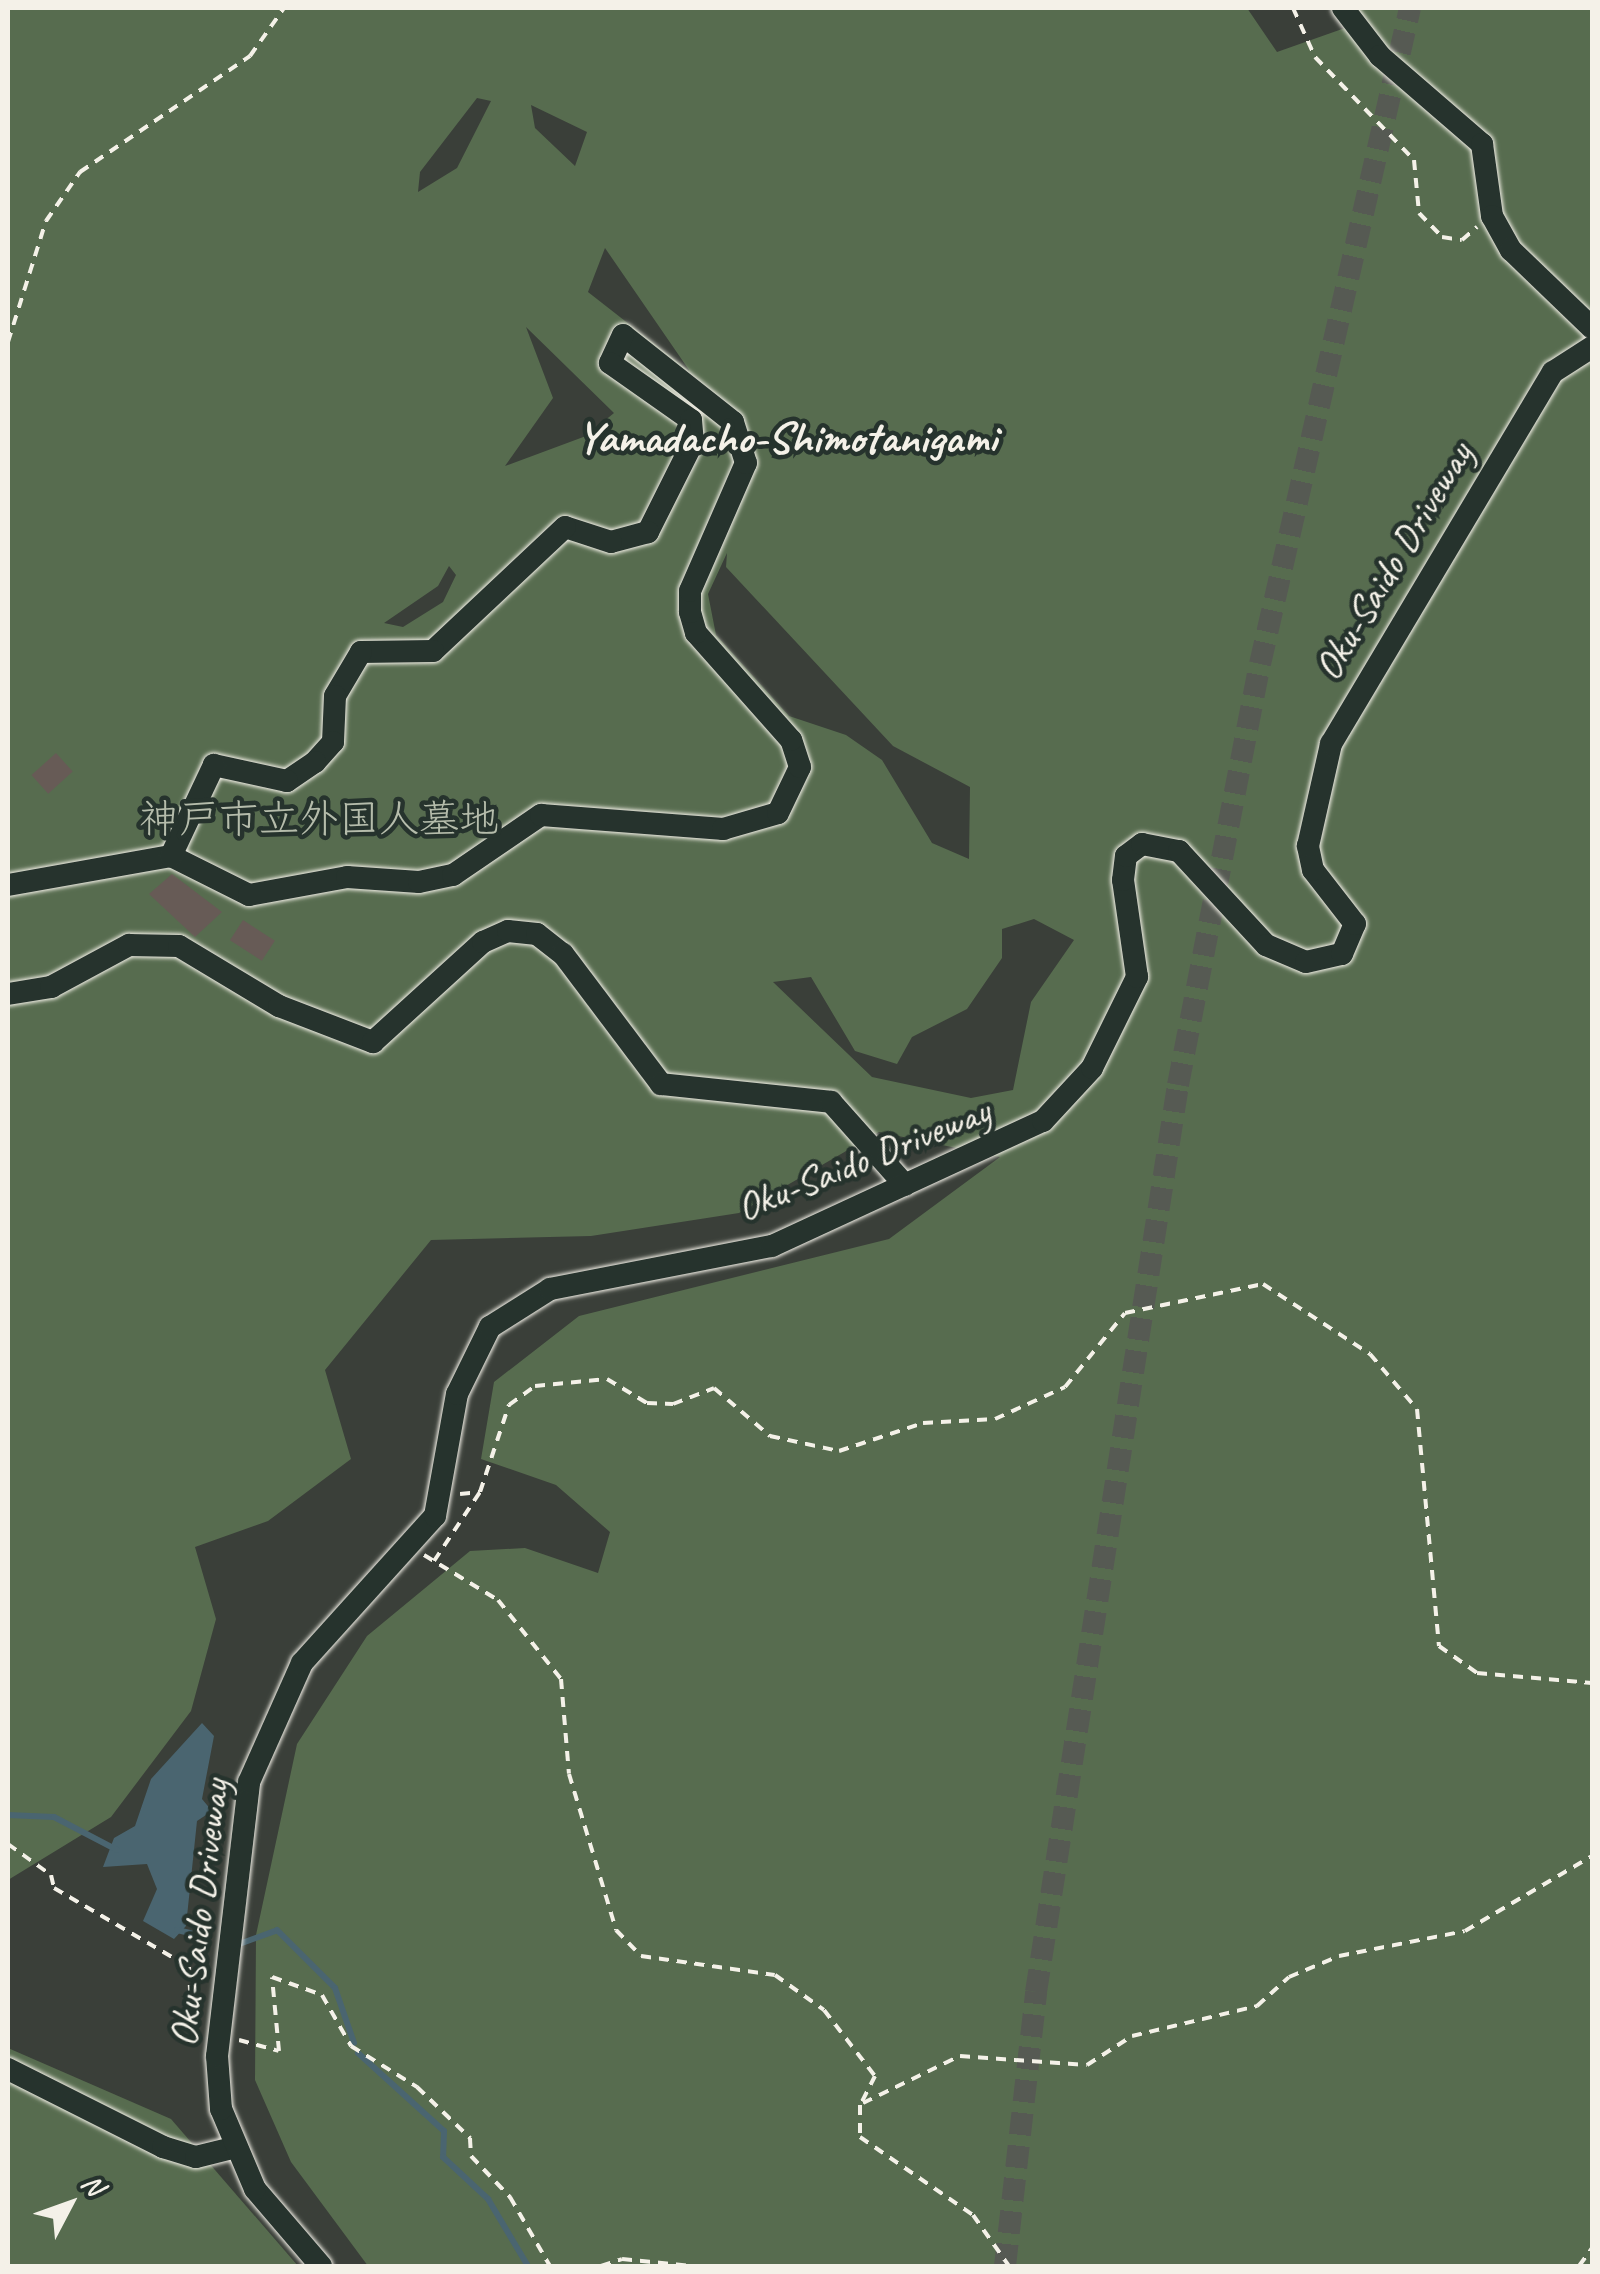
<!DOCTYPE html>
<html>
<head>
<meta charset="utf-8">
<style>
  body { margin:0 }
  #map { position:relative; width:1600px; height:2274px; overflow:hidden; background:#3a3f39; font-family:Caveat,"Klee One",sans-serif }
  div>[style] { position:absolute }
  .green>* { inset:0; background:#576c4f }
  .water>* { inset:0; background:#4a6570 }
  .stream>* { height:6px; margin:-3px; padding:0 3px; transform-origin:3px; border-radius:3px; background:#4a6570 }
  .building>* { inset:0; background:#675b56; transform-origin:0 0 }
  .minor-tunnel>* { height:22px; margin-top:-11px; transform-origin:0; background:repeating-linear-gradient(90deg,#565a53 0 22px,transparent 0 33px) }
  .path>* { height:4px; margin-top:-2px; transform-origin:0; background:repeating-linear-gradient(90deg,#f4f1e8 0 10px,transparent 0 18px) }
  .roads { filter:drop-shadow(0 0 2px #f4f1e8) drop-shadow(0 0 2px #f4f1e8) }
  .minor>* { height:22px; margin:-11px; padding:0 11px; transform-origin:11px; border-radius:11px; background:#26332d }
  span { translate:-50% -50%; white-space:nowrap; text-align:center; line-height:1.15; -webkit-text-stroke:9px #26332d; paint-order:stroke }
  .street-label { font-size:40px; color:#f4f1e8 }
  .park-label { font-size:40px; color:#b5bcab }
  .quarter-label { font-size:45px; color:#f4f1e8; font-weight:700 }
  .frame { position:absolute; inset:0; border:10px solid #f4f1e8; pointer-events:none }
  .north { position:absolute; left:20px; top:2154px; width:100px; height:100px; -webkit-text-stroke:8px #26332d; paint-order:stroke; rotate:49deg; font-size:28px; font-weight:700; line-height:40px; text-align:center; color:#f4f1e8 }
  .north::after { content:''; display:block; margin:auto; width:35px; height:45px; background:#f4f1e8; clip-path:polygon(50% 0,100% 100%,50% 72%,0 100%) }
</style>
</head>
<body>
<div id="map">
  <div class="green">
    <i style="clip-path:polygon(evenodd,8px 8px,1247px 8px,1277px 52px,1345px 28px,1345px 8px,1592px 8px,1592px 2266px,368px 2266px,291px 2162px,255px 2080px,256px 1935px,297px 1744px,367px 1636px,470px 1551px,525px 1548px,598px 1573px,610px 1532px,556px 1485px,481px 1459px,494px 1382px,579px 1316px,889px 1239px,1000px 1157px,879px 1132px,739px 1213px,591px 1236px,431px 1240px,325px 1370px,351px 1459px,268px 1521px,195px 1547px,216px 1619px,191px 1711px,111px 1817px,8px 1880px,8px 8px,477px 98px,491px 101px,457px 168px,418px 192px,420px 172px,477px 98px,8px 8px,531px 105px,587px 132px,575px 166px,535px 128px,531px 105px,8px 8px,605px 248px,689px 370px,689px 371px,588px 292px,605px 248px,8px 8px,526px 327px,614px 413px,586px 436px,505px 466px,553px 398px,526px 327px,8px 8px,727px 553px,726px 567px,893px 746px,970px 787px,969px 859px,932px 843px,882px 760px,846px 735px,789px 716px,716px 635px,708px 594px,727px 553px,8px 8px,449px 566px,456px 575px,443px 602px,403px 627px,384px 623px,438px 586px,449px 566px,8px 8px,1034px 919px,1074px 940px,1031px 1002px,1013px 1090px,971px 1098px,872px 1077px,773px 982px,811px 977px,855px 1051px,897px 1064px,912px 1037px,967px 1009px,1002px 958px,1002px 929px,1034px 919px)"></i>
    <i style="clip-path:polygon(8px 2048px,171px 2119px,298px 2266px,8px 2266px)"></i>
  </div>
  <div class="water">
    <i style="clip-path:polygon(202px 1723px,214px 1736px,202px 1799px,212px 1811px,197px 1821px,186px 1926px,174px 1939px,143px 1921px,157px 1889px,147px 1864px,103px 1867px,114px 1838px,135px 1826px,151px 1779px)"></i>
  </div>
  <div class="stream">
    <i style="left:8px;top:1815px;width:46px;rotate:2.5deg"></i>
    <i style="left:54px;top:1817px;width:71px;rotate:27.6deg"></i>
    <i style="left:177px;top:1930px;width:31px;rotate:13deg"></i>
    <i style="left:242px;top:1943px;width:37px;rotate:-20deg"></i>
    <i style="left:277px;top:1930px;width:82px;rotate:45deg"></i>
    <i style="left:335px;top:1988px;width:58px;rotate:70.9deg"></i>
    <i style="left:358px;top:2053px;width:116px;rotate:42.2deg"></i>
    <i style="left:444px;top:2131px;width:26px;rotate:92deg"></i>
    <i style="left:443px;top:2157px;width:62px;rotate:43deg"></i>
    <i style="left:488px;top:2199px;width:78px;rotate:59.2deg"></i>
  </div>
  <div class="building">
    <i style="left:56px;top:753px;width:25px;height:33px;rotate:48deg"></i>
    <i style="clip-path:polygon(172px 874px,222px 912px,195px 937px,149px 894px)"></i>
    <i style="left:243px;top:920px;width:38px;height:24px;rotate:33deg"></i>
  </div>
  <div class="minor-tunnel">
    <i style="left:1005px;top:2266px;width:276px;rotate:-83.5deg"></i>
    <i style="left:1036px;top:1992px;width:918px;rotate:-81.1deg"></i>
    <i style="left:1178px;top:1085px;width:429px;rotate:-79deg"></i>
    <i style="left:1260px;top:664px;width:673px;rotate:-77.12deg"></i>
  </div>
  <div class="path">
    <i style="left:1293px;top:8px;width:54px;rotate:65.8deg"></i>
    <i style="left:1315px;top:57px;width:143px;rotate:46.1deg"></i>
    <i style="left:1414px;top:160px;width:53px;rotate:84.6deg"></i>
    <i style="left:1419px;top:213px;width:33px;rotate:46deg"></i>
    <i style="left:1442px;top:237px;width:20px;rotate:9deg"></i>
    <i style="left:1462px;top:240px;width:20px;rotate:-41deg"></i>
    <i style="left:8px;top:342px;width:127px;rotate:-72.6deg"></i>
    <i style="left:46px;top:221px;width:60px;rotate:-55.2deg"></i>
    <i style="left:80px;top:172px;width:206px;rotate:-34.3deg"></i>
    <i style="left:250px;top:56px;width:59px;rotate:-54.7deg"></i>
    <i style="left:460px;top:1494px;width:20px;rotate:-6deg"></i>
    <i style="left:424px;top:1555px;width:87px;rotate:31.3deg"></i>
    <i style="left:498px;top:1600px;width:101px;rotate:51.4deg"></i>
    <i style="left:561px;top:1679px;width:95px;rotate:85.2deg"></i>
    <i style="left:569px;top:1774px;width:163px;rotate:73.2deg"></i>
    <i style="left:616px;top:1930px;width:36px;rotate:46deg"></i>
    <i style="left:641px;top:1956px;width:135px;rotate:8.1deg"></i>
    <i style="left:775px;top:1975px;width:60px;rotate:35.5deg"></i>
    <i style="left:824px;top:2010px;width:83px;rotate:52.3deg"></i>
    <i style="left:875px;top:2076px;width:33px;rotate:117deg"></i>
    <i style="left:860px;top:2105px;width:32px;rotate:90deg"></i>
    <i style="left:860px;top:2137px;width:137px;rotate:34.6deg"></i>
    <i style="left:973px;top:2215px;width:62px;rotate:54.8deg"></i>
    <i style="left:434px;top:1561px;width:83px;rotate:-56.3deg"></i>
    <i style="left:480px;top:1492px;width:92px;rotate:-71.6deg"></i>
    <i style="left:509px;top:1405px;width:32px;rotate:-36deg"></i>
    <i style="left:535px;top:1386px;width:72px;rotate:-5.6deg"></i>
    <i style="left:607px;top:1379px;width:47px;rotate:31deg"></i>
    <i style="left:647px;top:1403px;width:26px;rotate:2deg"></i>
    <i style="left:673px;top:1404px;width:44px;rotate:-21.3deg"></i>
    <i style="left:714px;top:1388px;width:74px;rotate:40.6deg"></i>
    <i style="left:770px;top:1436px;width:71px;rotate:12.3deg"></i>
    <i style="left:839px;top:1451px;width:89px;rotate:-18.4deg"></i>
    <i style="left:923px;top:1423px;width:72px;rotate:-3.2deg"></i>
    <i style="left:995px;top:1419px;width:77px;rotate:-24.6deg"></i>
    <i style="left:1065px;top:1387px;width:95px;rotate:-51deg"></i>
    <i style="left:1125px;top:1313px;width:141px;rotate:-11.9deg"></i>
    <i style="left:1263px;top:1284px;width:128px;rotate:33.2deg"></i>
    <i style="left:1370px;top:1354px;width:72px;rotate:49.5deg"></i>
    <i style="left:1417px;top:1409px;width:238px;rotate:84.7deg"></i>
    <i style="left:1439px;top:1646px;width:47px;rotate:35.4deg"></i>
    <i style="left:1477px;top:1673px;width:115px;rotate:5deg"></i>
    <i style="left:8px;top:1844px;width:53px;rotate:35.8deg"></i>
    <i style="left:51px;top:1875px;width:13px;rotate:77deg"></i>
    <i style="left:54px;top:1888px;width:156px;rotate:30.3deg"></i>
    <i style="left:189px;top:1967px;width:69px;rotate:87.5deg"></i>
    <i style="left:192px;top:2036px;width:8px;rotate:-7deg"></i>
    <i style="left:239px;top:2040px;width:41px;rotate:15.4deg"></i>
    <i style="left:279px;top:2051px;width:74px;rotate:-95.4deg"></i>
    <i style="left:272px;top:1977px;width:53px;rotate:19.8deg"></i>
    <i style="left:322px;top:1995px;width:59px;rotate:60.4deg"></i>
    <i style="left:351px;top:2046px;width:78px;rotate:31.8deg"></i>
    <i style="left:417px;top:2087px;width:74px;rotate:43.9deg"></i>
    <i style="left:470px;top:2138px;width:18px;rotate:87deg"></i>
    <i style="left:471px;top:2156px;width:57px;rotate:46.4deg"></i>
    <i style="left:510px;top:2197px;width:80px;rotate:59.9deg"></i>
    <i style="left:863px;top:2103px;width:108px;rotate:-25.9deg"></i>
    <i style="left:960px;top:2056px;width:127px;rotate:4.1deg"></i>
    <i style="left:1087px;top:2065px;width:54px;rotate:-32.8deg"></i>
    <i style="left:1132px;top:2036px;width:129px;rotate:-13.5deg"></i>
    <i style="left:1257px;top:2006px;width:43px;rotate:-42.2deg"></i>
    <i style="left:1289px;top:1977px;width:54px;rotate:-22.8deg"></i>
    <i style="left:1339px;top:1956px;width:128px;rotate:-11.2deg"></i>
    <i style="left:1465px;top:1931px;width:147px;rotate:-30.6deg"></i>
    <i style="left:601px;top:2266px;width:22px;rotate:-18deg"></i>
    <i style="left:622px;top:2259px;width:70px;rotate:5.7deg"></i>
    <i style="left:1579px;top:2266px;width:22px;rotate:-54deg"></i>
  </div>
  <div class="roads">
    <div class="minor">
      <i style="left:1343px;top:8px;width:61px;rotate:52.4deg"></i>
      <i style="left:1380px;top:56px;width:135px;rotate:40.8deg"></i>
      <i style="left:1482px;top:144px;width:73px;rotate:82.1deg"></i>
      <i style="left:1492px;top:216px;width:39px;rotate:61deg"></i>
      <i style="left:1511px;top:250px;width:112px;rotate:43.9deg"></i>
      <i style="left:8px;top:885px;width:166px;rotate:-10.1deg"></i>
      <i style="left:171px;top:856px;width:87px;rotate:26.6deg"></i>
      <i style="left:249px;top:895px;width:100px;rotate:-10.4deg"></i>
      <i style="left:347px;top:877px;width:72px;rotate:4deg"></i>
      <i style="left:419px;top:882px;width:35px;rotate:-12deg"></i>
      <i style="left:453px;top:875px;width:107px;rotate:-34.3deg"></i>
      <i style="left:541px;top:815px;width:183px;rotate:4.4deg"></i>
      <i style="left:723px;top:829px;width:57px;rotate:-16.2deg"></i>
      <i style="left:778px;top:813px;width:51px;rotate:-64.4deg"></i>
      <i style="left:800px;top:767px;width:28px;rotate:-108deg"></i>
      <i style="left:791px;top:740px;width:143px;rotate:-131.6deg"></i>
      <i style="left:696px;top:633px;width:22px;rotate:-106deg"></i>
      <i style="left:690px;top:612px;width:21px;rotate:-90deg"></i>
      <i style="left:690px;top:591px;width:140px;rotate:-66.4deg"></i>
      <i style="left:746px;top:463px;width:43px;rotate:-107.6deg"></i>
      <i style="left:733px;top:422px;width:140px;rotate:-141.7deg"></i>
      <i style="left:623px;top:335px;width:31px;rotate:115deg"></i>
      <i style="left:610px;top:363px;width:99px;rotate:35.1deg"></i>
      <i style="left:691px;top:420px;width:22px;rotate:85deg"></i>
      <i style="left:693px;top:442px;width:101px;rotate:116.6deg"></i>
      <i style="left:648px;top:532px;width:38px;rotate:165deg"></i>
      <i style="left:611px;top:542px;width:48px;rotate:-161.9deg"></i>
      <i style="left:565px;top:527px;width:181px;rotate:136.8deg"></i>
      <i style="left:433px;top:651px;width:72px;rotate:179.2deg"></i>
      <i style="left:361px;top:652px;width:51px;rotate:120.6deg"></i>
      <i style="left:335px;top:696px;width:46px;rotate:92.5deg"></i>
      <i style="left:333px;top:742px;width:27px;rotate:132deg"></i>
      <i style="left:315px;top:762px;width:34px;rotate:146deg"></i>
      <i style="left:287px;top:781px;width:75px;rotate:-167.6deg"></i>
      <i style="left:214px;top:765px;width:101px;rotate:115.3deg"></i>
      <i style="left:8px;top:994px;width:44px;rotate:-9.2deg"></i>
      <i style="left:51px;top:987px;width:89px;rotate:-28.3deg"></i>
      <i style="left:129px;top:945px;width:50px;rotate:1.1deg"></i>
      <i style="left:179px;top:946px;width:117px;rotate:31deg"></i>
      <i style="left:279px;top:1006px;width:101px;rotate:21deg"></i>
      <i style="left:373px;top:1042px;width:149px;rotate:-42.3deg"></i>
      <i style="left:483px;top:942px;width:27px;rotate:-24deg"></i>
      <i style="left:508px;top:931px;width:29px;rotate:6deg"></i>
      <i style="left:537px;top:934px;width:33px;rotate:38deg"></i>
      <i style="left:563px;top:954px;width:163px;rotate:53deg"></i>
      <i style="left:661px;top:1084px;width:171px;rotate:6deg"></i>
      <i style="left:831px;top:1102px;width:111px;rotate:48.3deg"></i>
      <i style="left:8px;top:2069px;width:174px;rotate:26.7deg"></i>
      <i style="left:163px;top:2147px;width:34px;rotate:17deg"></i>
      <i style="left:196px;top:2157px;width:37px;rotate:-14deg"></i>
      <i style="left:321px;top:2266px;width:101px;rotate:-130.6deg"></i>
      <i style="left:255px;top:2189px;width:87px;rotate:-113deg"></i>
      <i style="left:221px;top:2109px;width:53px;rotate:-94.3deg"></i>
      <i style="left:217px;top:2056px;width:276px;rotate:-83.3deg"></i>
      <i style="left:249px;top:1782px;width:130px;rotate:-66deg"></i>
      <i style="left:302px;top:1663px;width:198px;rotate:-47.9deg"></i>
      <i style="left:435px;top:1516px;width:124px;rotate:-79.8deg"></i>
      <i style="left:457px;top:1394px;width:75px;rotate:-63.8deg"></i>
      <i style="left:490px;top:1327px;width:71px;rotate:-32.3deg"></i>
      <i style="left:550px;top:1289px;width:226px;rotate:-11deg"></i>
      <i style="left:772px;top:1246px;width:298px;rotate:-24.8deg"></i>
      <i style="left:1043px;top:1121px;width:72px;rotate:-47.2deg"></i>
      <i style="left:1092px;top:1068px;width:102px;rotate:-63.7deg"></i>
      <i style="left:1137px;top:977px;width:98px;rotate:-98.2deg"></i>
      <i style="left:1123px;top:880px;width:24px;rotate:-83deg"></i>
      <i style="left:1126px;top:856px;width:20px;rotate:-37deg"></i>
      <i style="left:1142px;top:844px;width:38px;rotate:11deg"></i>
      <i style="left:1179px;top:851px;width:128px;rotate:47.2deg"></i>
      <i style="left:1266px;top:945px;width:43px;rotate:23deg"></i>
      <i style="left:1306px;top:962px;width:37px;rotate:-13deg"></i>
      <i style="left:1342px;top:954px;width:33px;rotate:-67deg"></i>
      <i style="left:1355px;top:924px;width:68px;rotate:-127.9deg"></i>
      <i style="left:1313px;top:870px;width:25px;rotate:-102deg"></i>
      <i style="left:1308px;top:846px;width:105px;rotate:-77.3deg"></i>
      <i style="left:1331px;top:744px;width:433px;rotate:-59.2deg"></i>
      <i style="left:1553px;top:372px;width:46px;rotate:-32.7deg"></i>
    </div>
  </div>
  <div class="street-label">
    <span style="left:1393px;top:561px;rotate:-59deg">Oku-Saido Driveway</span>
    <span style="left:863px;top:1159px;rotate:-22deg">Oku-Saido Driveway</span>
    <span style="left:199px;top:1913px;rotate:-83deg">Oku-Saido Driveway</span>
  </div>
  <div class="park-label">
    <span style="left:319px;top:819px">神戸市立外国人墓地</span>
  </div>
  <div class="quarter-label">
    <span style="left:787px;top:438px">Yamadacho-Shimotanigami</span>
  </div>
  <div class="frame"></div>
  <div class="north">N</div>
</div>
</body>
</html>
